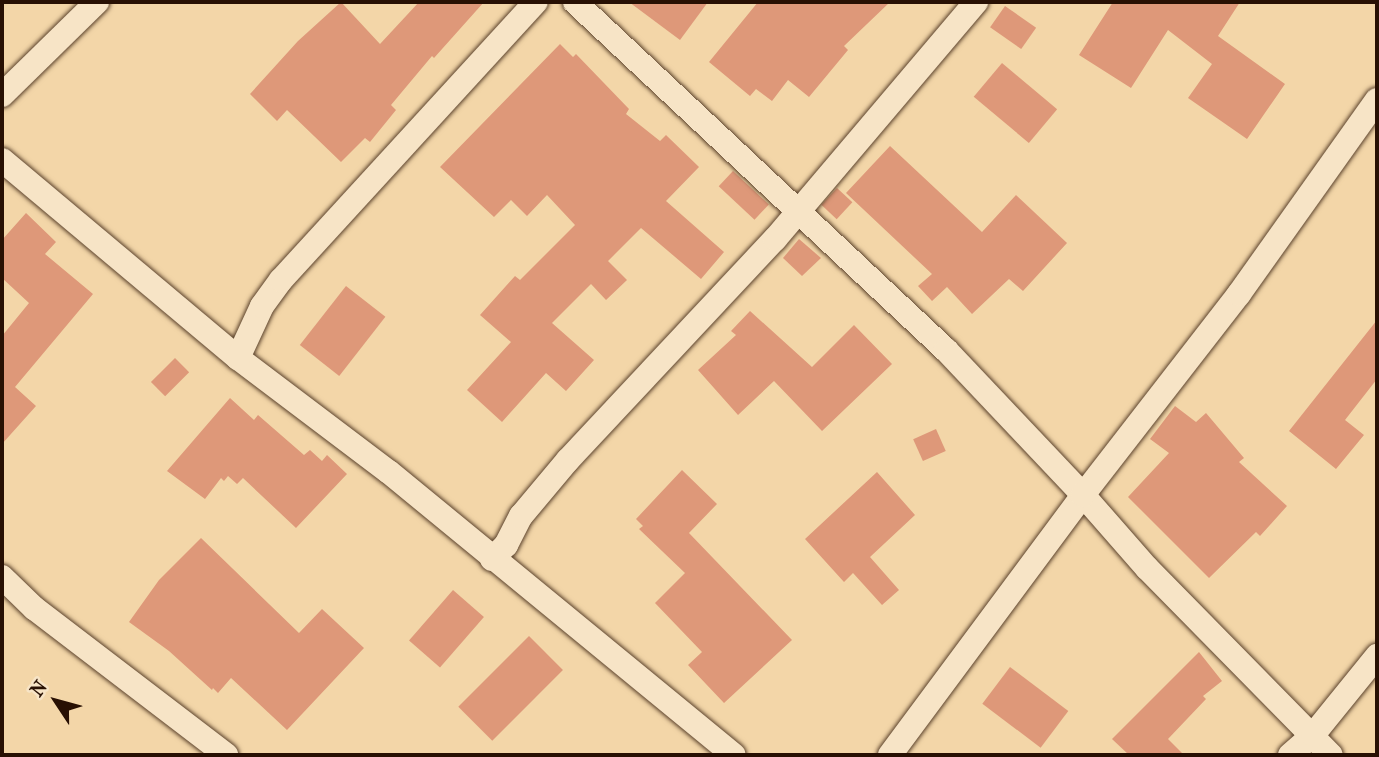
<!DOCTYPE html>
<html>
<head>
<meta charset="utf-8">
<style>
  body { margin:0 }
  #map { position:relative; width:1379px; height:757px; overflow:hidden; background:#f3d6a8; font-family:"IM FELL French Canon",serif }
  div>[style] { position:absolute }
  .building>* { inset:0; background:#de9879; transform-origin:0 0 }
  .roads { filter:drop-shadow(0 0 2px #5b422c) drop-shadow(0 0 2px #5b422c) }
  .minor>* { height:24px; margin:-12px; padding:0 12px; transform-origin:12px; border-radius:12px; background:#f7e4c6 }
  span { translate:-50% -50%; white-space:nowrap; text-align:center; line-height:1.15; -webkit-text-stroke:7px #f7e4c6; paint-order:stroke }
  .frame { position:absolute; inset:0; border:4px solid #281003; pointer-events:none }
  .north { position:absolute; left:21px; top:666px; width:70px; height:70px; -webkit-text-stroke:5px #f7e4c6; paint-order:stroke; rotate:306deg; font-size:19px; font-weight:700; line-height:28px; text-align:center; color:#281003 }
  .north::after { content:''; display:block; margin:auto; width:24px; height:32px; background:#281003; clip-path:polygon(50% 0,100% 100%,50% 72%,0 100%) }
</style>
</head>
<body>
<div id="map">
  <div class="building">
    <i style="clip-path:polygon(341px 2px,380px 44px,419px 2px,484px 2px,434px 58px,432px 56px,391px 105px,396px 110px,370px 142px,365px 138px,341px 162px,287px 110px,277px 121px,250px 94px,298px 41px)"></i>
    <i style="clip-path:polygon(629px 2px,708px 2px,680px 40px)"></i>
    <i style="clip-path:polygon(758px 2px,890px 2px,844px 46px,848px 50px,809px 97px,788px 80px,772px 101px,756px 89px,750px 96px,709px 62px)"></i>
    <i style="clip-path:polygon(1113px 2px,1240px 2px,1218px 36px,1285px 84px,1247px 139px,1188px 98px,1212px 64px,1168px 30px,1131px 88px,1079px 55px)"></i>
    <i style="left:1005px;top:6px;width:38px;height:26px;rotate:35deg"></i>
    <i style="clip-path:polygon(560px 44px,573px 57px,576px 54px,629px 109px,626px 114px,660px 141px,666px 135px,699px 167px,666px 201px,724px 252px,701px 279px,641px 228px,608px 261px,627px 280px,606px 300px,591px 284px,552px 323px,594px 360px,566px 391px,546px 373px,502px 422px,467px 390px,511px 342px,480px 315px,515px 276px,520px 280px,575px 225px,547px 195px,527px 216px,511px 200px,494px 217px,440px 167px)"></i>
    <i style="left:1002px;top:63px;width:72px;height:44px;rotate:40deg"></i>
    <i style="clip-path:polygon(890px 146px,982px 232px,1016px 195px,1067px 243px,1023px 291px,1009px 279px,972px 314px,947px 287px,932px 301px,918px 286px,932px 274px,846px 193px)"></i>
    <i style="left:733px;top:171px;width:49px;height:21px;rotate:43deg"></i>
    <i style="left:837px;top:188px;width:21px;height:23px;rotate:43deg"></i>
    <i style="clip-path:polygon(26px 213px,56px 242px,45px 254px,93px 294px,15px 387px,36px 406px,2px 444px,2px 336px,29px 303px,2px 278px,2px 240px)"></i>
    <i style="clip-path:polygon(799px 239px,821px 258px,802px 276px,783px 258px)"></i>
    <i style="left:346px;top:286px;width:50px;height:75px;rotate:38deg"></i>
    <i style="clip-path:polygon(750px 311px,812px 367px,854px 325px,892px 364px,822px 431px,774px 381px,738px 415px,698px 370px,736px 335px,731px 331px)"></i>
    <i style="clip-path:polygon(1377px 320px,1377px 379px,1345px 420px,1364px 435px,1336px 469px,1289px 431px)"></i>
    <i style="left:175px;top:358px;width:20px;height:34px;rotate:45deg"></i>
    <i style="clip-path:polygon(230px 398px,254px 420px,258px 415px,304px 455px,310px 450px,322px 461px,327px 455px,347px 474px,296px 528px,243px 478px,237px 484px,228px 476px,224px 481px,221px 478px,205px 499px,167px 471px)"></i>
    <i style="clip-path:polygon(1175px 406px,1196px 422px,1206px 413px,1244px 458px,1239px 462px,1287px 506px,1260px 536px,1256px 532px,1209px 578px,1128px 497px,1169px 453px,1150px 439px)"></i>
    <i style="left:936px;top:429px;width:24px;height:25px;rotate:66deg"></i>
    <i style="clip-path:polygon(682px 470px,717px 504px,689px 533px,792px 640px,724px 703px,688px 665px,702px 652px,655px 603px,685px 573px,639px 529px,643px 526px,636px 519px)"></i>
    <i style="clip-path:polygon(877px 472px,915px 515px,870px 557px,899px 590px,882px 605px,853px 573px,844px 582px,805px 539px)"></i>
    <i style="clip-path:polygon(201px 538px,299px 633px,322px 609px,364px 648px,287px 730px,231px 678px,218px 693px,213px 688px,212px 690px,169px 651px,129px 622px,159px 580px)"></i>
    <i style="left:453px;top:590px;width:41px;height:67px;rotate:41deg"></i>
    <i style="left:529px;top:636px;width:48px;height:100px;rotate:45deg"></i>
    <i style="clip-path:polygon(1199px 652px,1222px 681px,1203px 696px,1206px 699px,1168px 739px,1184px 755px,1129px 755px,1112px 739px)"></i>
    <i style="left:1010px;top:667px;width:73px;height:46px;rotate:37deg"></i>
  </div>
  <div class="roads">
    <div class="minor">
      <i style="left:575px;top:2px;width:509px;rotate:43.17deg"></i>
      <i style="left:946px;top:350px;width:199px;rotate:46.6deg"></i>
      <i style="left:1083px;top:495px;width:97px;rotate:48.8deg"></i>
      <i style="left:1147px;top:568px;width:262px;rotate:45.5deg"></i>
      <i style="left:2px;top:95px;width:133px;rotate:-44.4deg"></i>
      <i style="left:2px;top:160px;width:308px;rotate:40deg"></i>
      <i style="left:238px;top:358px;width:189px;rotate:37.1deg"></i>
      <i style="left:389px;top:472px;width:446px;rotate:39.4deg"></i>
      <i style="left:238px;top:358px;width:57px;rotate:-65.2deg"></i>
      <i style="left:262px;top:306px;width:32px;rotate:-54deg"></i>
      <i style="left:281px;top:280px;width:377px;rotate:-47.5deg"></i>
      <i style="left:492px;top:559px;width:20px;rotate:-45deg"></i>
      <i style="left:506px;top:545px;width:33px;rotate:-63deg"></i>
      <i style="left:521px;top:516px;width:73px;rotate:-50deg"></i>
      <i style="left:568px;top:460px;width:303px;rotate:-46.9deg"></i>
      <i style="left:775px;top:239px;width:311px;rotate:-49.7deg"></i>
      <i style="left:2px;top:577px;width:45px;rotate:44.1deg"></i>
      <i style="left:34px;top:608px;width:242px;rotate:37.4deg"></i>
      <i style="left:890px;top:755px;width:324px;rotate:-53.4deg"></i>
      <i style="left:1083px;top:495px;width:254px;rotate:-52.2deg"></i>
      <i style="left:1239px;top:294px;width:238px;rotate:-54.6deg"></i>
      <i style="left:1290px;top:755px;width:30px;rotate:-41deg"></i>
      <i style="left:1313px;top:735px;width:102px;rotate:-51deg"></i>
    </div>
  </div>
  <div class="frame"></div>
  <div class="north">N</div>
</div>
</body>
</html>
